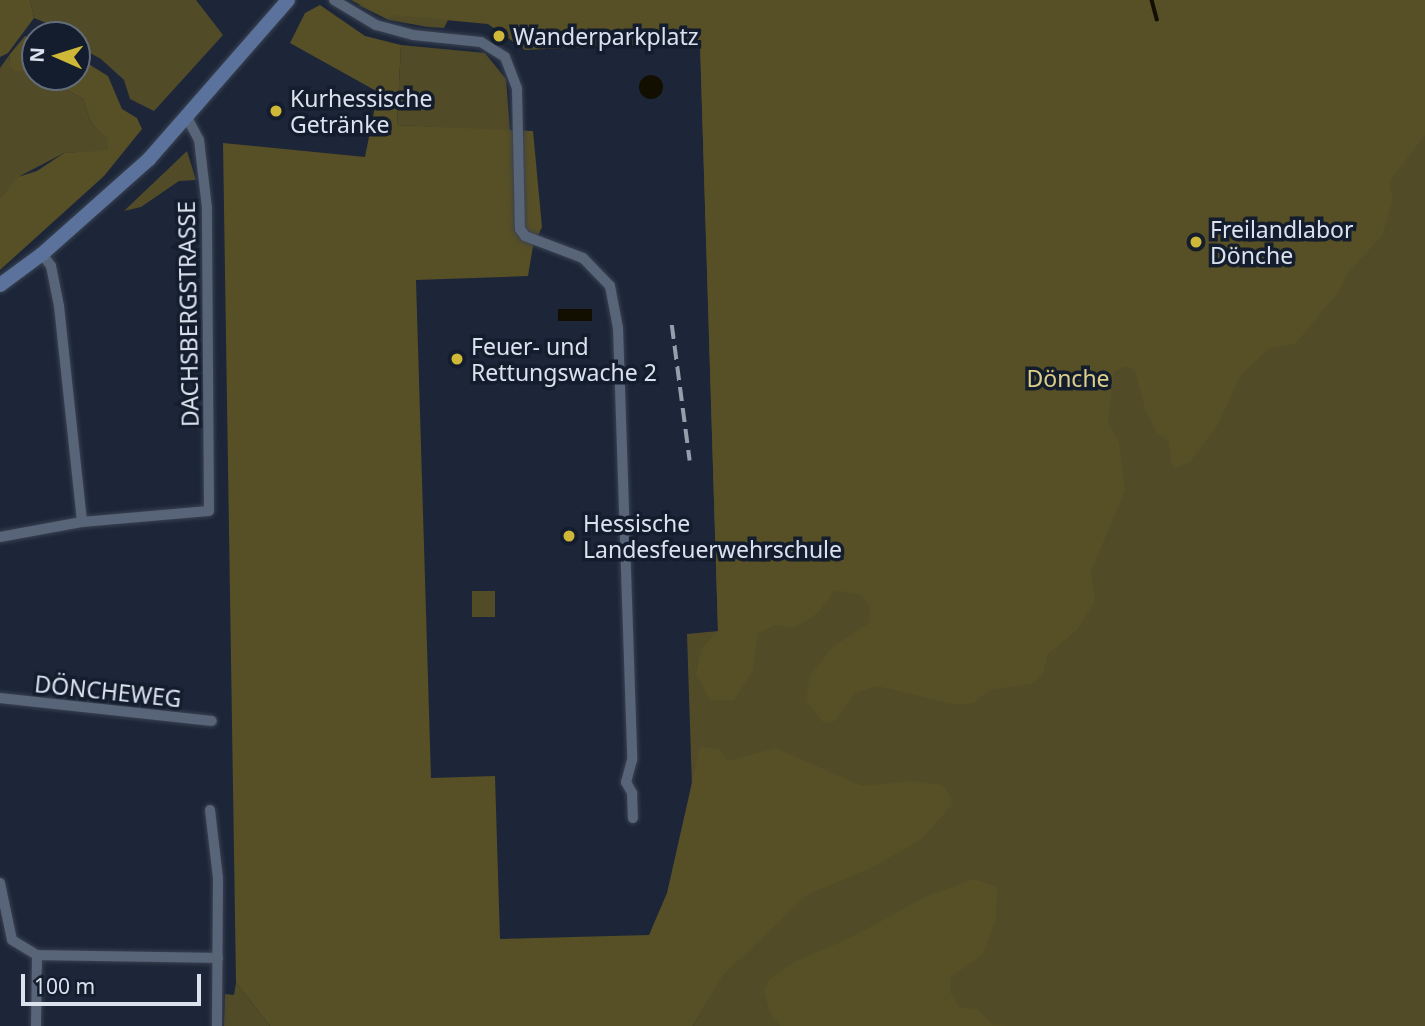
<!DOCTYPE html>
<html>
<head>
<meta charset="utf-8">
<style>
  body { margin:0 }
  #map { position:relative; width:1425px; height:1026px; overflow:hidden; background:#1c2638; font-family:"Noto Sans",sans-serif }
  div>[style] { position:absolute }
  .green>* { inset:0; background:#524b28; transform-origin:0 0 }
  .forest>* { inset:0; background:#574f26 }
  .water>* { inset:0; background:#130f00; transform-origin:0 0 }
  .round { border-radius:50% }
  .stream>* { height:3.5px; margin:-1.75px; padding:0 1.75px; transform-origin:1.75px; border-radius:1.75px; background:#130f00 }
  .roads { filter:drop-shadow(0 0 2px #3a4251) drop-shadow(0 0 2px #3a4251) }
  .street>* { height:10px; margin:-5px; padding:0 5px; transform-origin:5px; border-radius:5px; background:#586478 }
  .secondary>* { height:14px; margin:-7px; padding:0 7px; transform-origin:7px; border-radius:7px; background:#5b739c }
  .rail>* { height:3.5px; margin-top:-1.75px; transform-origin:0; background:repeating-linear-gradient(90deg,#969eac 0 14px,transparent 0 21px) }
  .dots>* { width:19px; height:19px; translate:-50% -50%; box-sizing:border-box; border:4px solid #131d2d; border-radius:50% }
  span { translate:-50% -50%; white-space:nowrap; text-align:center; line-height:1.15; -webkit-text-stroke:7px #131d2d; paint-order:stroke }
  .poi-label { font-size:23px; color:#dbe2ee }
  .left { translate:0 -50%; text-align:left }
  .street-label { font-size:23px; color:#dbe2ee }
  .park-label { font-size:23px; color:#ddcf8a }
  .north { position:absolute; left:21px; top:21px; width:70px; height:70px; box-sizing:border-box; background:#131d2d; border:2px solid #636c7a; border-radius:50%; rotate:273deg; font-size:19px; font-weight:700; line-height:28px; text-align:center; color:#dbe2ee }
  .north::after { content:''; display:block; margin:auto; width:24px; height:32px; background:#cfb837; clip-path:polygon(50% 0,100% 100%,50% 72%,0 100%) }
  .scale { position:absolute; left:21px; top:974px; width:180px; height:32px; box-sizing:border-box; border:4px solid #dbe2ee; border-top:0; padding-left:9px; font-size:21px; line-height:24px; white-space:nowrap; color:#dbe2ee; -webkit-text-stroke:5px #131d2d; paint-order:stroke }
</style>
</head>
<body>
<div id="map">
  <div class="green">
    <i style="clip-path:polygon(30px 0,196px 0,223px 35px,154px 111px,130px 99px,124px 80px,101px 59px,77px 46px,77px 35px,62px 35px,56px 27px,34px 18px)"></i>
    <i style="clip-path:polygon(1425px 0,1425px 1026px,693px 1026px,716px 986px,692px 788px,687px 634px,718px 631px,700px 43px,500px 26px,487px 21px,448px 20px,444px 28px,428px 27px,389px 20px,358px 5px)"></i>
    <i style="clip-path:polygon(401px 45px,485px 53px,506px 79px,510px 131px,397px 125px)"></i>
    <i style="clip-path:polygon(10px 54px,9px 64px,31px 70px,35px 77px,43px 77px,83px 99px,91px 123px,109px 139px,108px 151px,64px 153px,20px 176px,0 198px,0 68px)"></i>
    <i style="clip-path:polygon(187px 151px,196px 180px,179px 181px,141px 207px,124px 211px)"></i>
    <i style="left:472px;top:591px;width:23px;height:26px"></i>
    <i style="clip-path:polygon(236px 983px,270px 1026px,224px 1026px,225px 994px,234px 995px)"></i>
  </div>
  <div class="forest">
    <i style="clip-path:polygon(0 0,30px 0,34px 18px,8px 53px,0 57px)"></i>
    <i style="clip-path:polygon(351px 0,1425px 0,1425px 135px,1389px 182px,1393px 200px,1382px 236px,1348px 272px,1339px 291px,1295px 344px,1270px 348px,1241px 375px,1217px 426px,1190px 462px,1175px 468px,1171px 461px,1169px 441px,1157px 433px,1145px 409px,1135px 370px,1125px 366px,1114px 372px,1108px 422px,1119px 443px,1125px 490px,1091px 572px,1095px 601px,1077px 630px,1048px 654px,1043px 674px,1031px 684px,989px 690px,974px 703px,957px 705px,877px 686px,855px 693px,835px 721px,824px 723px,806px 701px,810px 675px,834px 646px,869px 623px,870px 607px,862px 595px,835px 590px,818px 613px,794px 628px,776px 625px,758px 633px,753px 670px,734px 700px,710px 700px,696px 674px,702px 648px,718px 631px,700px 42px,525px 50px,488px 24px,392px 15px,389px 20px)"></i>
    <i style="clip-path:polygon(320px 5px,365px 36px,401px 45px,397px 125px,533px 131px,542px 227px,533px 246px,528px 276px,416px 280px,431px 778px,495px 776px,500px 939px,649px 935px,667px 893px,700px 747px,719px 749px,727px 761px,776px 748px,862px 786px,910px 781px,942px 785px,951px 797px,952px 805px,920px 840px,873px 867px,807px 895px,723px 975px,693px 1026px,270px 1026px,236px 983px,223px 143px,365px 157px,378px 92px,290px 43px,305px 13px)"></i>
    <i style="clip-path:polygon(25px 36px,35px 40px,35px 72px,14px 71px,9px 64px,10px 54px)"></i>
    <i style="clip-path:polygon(77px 57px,108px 76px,122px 109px,137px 118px,142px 129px,104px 176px,0 270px,0 198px,18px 177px,37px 171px,64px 153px,108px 150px,108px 139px,91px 123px,83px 99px,43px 77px,77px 77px)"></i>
    <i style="clip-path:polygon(974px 879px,997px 887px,996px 919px,983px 954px,951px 977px,950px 992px,959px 1007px,978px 1010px,992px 1024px,1007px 1026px,780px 1026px,770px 1013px,764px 991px,769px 980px,796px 961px,852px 937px,927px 896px)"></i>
  </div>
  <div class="water">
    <i class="round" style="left:639px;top:75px;width:24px;height:24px"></i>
    <i style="left:592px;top:309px;width:12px;height:34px;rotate:90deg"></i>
  </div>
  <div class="stream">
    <i style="left:1152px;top:0;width:20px;rotate:75deg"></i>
  </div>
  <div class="roads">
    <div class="street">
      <i style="left:334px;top:0;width:49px;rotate:30.8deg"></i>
      <i style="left:376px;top:25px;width:38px;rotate:15deg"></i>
      <i style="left:413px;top:35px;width:68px;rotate:5.9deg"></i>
      <i style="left:481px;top:42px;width:28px;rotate:32deg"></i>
      <i style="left:505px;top:57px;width:34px;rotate:69deg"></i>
      <i style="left:517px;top:89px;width:140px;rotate:88.8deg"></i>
      <i style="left:520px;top:229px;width:9px;rotate:54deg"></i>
      <i style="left:525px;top:236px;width:62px;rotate:20.8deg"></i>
      <i style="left:583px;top:258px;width:39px;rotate:46deg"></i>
      <i style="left:610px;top:286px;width:43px;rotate:79.2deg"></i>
      <i style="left:618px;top:328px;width:432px;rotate:88.1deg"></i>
      <i style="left:632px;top:760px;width:23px;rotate:105deg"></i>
      <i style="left:626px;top:782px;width:13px;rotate:61deg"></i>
      <i style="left:632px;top:793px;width:25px;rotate:88deg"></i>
      <i style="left:42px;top:254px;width:15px;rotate:53deg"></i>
      <i style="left:51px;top:266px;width:41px;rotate:78.7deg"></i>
      <i style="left:59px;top:306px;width:217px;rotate:83.9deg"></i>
      <i style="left:0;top:537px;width:83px;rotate:-10.4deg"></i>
      <i style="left:82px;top:522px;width:127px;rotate:-5deg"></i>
      <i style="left:209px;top:511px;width:303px;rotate:-90.4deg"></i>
      <i style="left:207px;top:208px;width:68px;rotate:-96.7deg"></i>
      <i style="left:199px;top:140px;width:24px;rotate:-118deg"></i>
      <i style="left:0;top:698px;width:213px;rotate:6.2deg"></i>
      <i style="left:210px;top:810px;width:68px;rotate:83.3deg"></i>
      <i style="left:218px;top:878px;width:148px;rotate:90.4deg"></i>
      <i style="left:0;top:883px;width:58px;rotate:78.1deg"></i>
      <i style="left:12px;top:940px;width:29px;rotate:31deg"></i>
      <i style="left:37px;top:955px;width:71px;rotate:90.8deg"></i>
      <i style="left:37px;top:955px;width:181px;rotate:0.9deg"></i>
    </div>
    <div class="secondary">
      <i style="left:0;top:285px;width:52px;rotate:-36.4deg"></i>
      <i style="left:42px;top:254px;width:143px;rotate:-41.6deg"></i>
      <i style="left:149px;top:159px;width:211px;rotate:-48.8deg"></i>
    </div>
  </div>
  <div class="rail">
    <i style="left:672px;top:325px;width:137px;rotate:82.5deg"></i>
  </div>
  <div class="dots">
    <i style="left:499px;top:36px;background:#cfb837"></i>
    <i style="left:276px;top:111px;background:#cfb837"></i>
    <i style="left:1196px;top:242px;background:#cfb837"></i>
    <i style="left:457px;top:359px;background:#cfb837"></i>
    <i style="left:569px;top:536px;background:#cfb837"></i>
  </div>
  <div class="poi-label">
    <span class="left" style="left:513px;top:36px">Wanderparkplatz</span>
    <span class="left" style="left:290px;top:111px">Kurhessische<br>Getränke</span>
    <span class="left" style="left:1210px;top:242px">Freilandlabor<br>Dönche</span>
    <span class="left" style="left:471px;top:359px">Feuer- und<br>Rettungswache 2</span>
    <span class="left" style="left:583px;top:536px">Hessische<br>Landesfeuerwehrschule</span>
  </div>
  <div class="street-label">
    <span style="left:188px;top:314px;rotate:-91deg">DACHSBERGSTRASSE</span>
    <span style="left:108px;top:691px;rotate:6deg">DÖNCHEWEG</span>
  </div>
  <div class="park-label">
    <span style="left:1068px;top:378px">Dönche</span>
  </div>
  <div class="north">N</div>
  <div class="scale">100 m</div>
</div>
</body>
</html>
